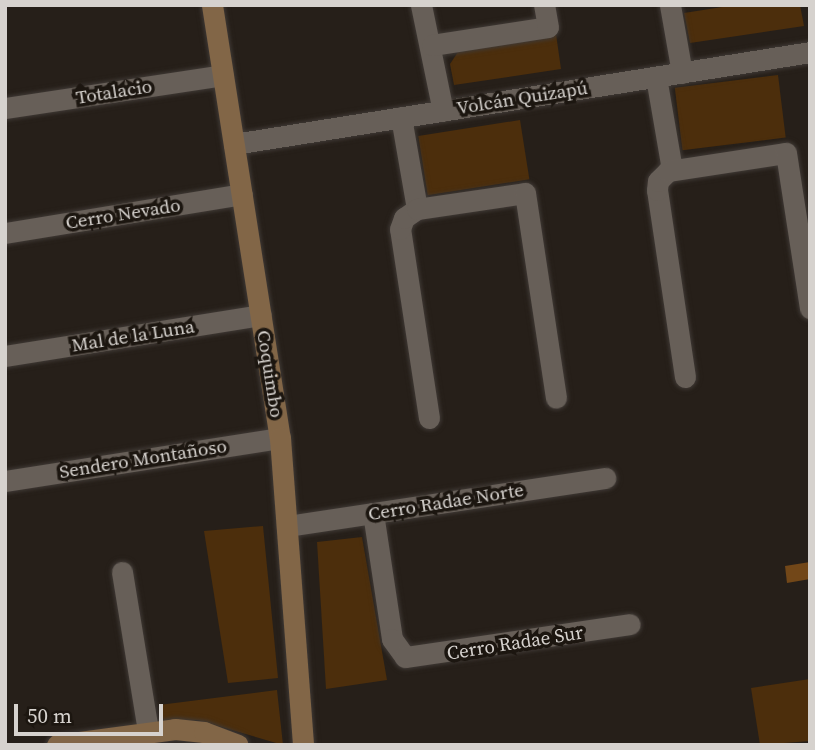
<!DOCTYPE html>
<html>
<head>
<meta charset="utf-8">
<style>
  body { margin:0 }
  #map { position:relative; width:815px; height:750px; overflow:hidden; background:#261f19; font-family:"Source Serif 4",serif }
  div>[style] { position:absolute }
  .green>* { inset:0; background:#4c2e0c; transform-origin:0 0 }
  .water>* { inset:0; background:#724718 }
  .roads { filter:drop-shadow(0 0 2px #3f3935) drop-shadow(0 0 2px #3f3935) }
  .street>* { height:21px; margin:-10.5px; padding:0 10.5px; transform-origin:10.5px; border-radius:10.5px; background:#675f58 }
  .secondary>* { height:21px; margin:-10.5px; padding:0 10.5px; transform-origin:10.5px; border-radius:10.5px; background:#826647 }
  span { translate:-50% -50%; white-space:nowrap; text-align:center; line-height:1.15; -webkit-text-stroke:7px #1c1610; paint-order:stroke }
  .street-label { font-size:19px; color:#d6d2ce }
  .frame { position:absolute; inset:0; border:7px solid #d6d2ce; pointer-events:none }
  .scale { position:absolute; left:14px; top:704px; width:149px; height:32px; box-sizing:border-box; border:4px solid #d6d2ce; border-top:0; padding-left:9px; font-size:21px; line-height:24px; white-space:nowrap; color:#d6d2ce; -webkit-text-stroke:5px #1c1610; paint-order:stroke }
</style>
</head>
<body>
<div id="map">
  <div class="green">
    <i style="clip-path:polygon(735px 5px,800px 5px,804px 26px,690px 43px,684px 13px)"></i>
    <i style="clip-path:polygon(556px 34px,561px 69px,454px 85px,450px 64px,458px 52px)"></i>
    <i style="left:778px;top:75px;width:63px;height:104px;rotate:83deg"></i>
    <i style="left:520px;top:120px;width:60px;height:103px;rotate:81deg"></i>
    <i style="clip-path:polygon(263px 526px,278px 678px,228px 683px,204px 531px)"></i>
    <i style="clip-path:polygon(362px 537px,387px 680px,326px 689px,317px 542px)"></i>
    <i style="clip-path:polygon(810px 679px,810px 741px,760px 745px,751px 688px)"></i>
    <i style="clip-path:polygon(277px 690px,283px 745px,198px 720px,164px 721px,159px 705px)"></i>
  </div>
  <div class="water">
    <i style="clip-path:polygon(810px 562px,810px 579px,787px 583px,785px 566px)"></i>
  </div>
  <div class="roads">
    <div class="street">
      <i style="left:421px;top:5px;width:108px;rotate:78.3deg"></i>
      <i style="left:670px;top:5px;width:69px;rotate:80deg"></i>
      <i style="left:432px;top:45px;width:117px;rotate:-8.8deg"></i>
      <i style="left:548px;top:27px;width:22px;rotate:-100deg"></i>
      <i style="left:656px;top:77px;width:94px;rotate:80.2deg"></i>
      <i style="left:5px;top:108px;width:220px;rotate:-8.6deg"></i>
      <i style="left:401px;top:117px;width:93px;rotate:80.1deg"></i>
      <i style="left:234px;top:144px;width:583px;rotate:-9.07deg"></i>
      <i style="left:5px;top:233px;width:240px;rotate:-9.3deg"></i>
      <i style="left:5px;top:356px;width:259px;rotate:-9.1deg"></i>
      <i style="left:685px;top:377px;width:189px;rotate:-98.5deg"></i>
      <i style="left:657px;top:190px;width:9px;rotate:-84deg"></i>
      <i style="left:658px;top:181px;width:14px;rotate:-45deg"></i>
      <i style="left:668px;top:171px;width:119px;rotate:-8.7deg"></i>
      <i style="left:786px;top:153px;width:157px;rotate:81.2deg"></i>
      <i style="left:429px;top:418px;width:191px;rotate:-98.7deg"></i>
      <i style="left:400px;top:229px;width:12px;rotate:-70deg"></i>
      <i style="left:404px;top:218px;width:16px;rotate:-35deg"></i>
      <i style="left:417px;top:209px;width:109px;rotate:-8.4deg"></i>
      <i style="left:525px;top:193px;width:207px;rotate:81.4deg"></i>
      <i style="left:5px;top:481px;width:278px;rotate:-8.9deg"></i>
      <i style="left:373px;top:513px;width:127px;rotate:81.4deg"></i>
      <i style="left:392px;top:639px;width:22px;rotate:54deg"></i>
      <i style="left:405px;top:657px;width:227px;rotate:-8.3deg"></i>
      <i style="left:287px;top:526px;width:322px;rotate:-8.6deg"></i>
      <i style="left:122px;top:572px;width:160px;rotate:80.7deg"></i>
    </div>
    <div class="secondary">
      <i style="left:212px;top:5px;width:438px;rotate:81.1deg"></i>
      <i style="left:280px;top:438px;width:308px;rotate:85.7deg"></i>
      <i style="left:57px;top:745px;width:119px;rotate:-7.7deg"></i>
      <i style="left:175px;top:729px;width:29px;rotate:6deg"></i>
      <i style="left:204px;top:732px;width:36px;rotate:21deg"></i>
    </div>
  </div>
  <div class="street-label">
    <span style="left:114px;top:92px;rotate:-9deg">Totalacio</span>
    <span style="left:522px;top:98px;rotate:-9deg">Volcán Quizapú</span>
    <span style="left:123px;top:214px;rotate:-9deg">Cerro Nevado</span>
    <span style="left:133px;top:336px;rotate:-9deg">Mal de la Luna</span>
    <span style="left:270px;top:374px;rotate:81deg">Coquimbo</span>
    <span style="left:143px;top:459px;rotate:-9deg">Sendero Montañoso</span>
    <span style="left:446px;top:502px;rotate:-9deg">Cerro Radae Norte</span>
    <span style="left:515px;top:643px;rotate:-9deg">Cerro Radae Sur</span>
  </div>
  <div class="frame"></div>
  <div class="scale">50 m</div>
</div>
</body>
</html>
